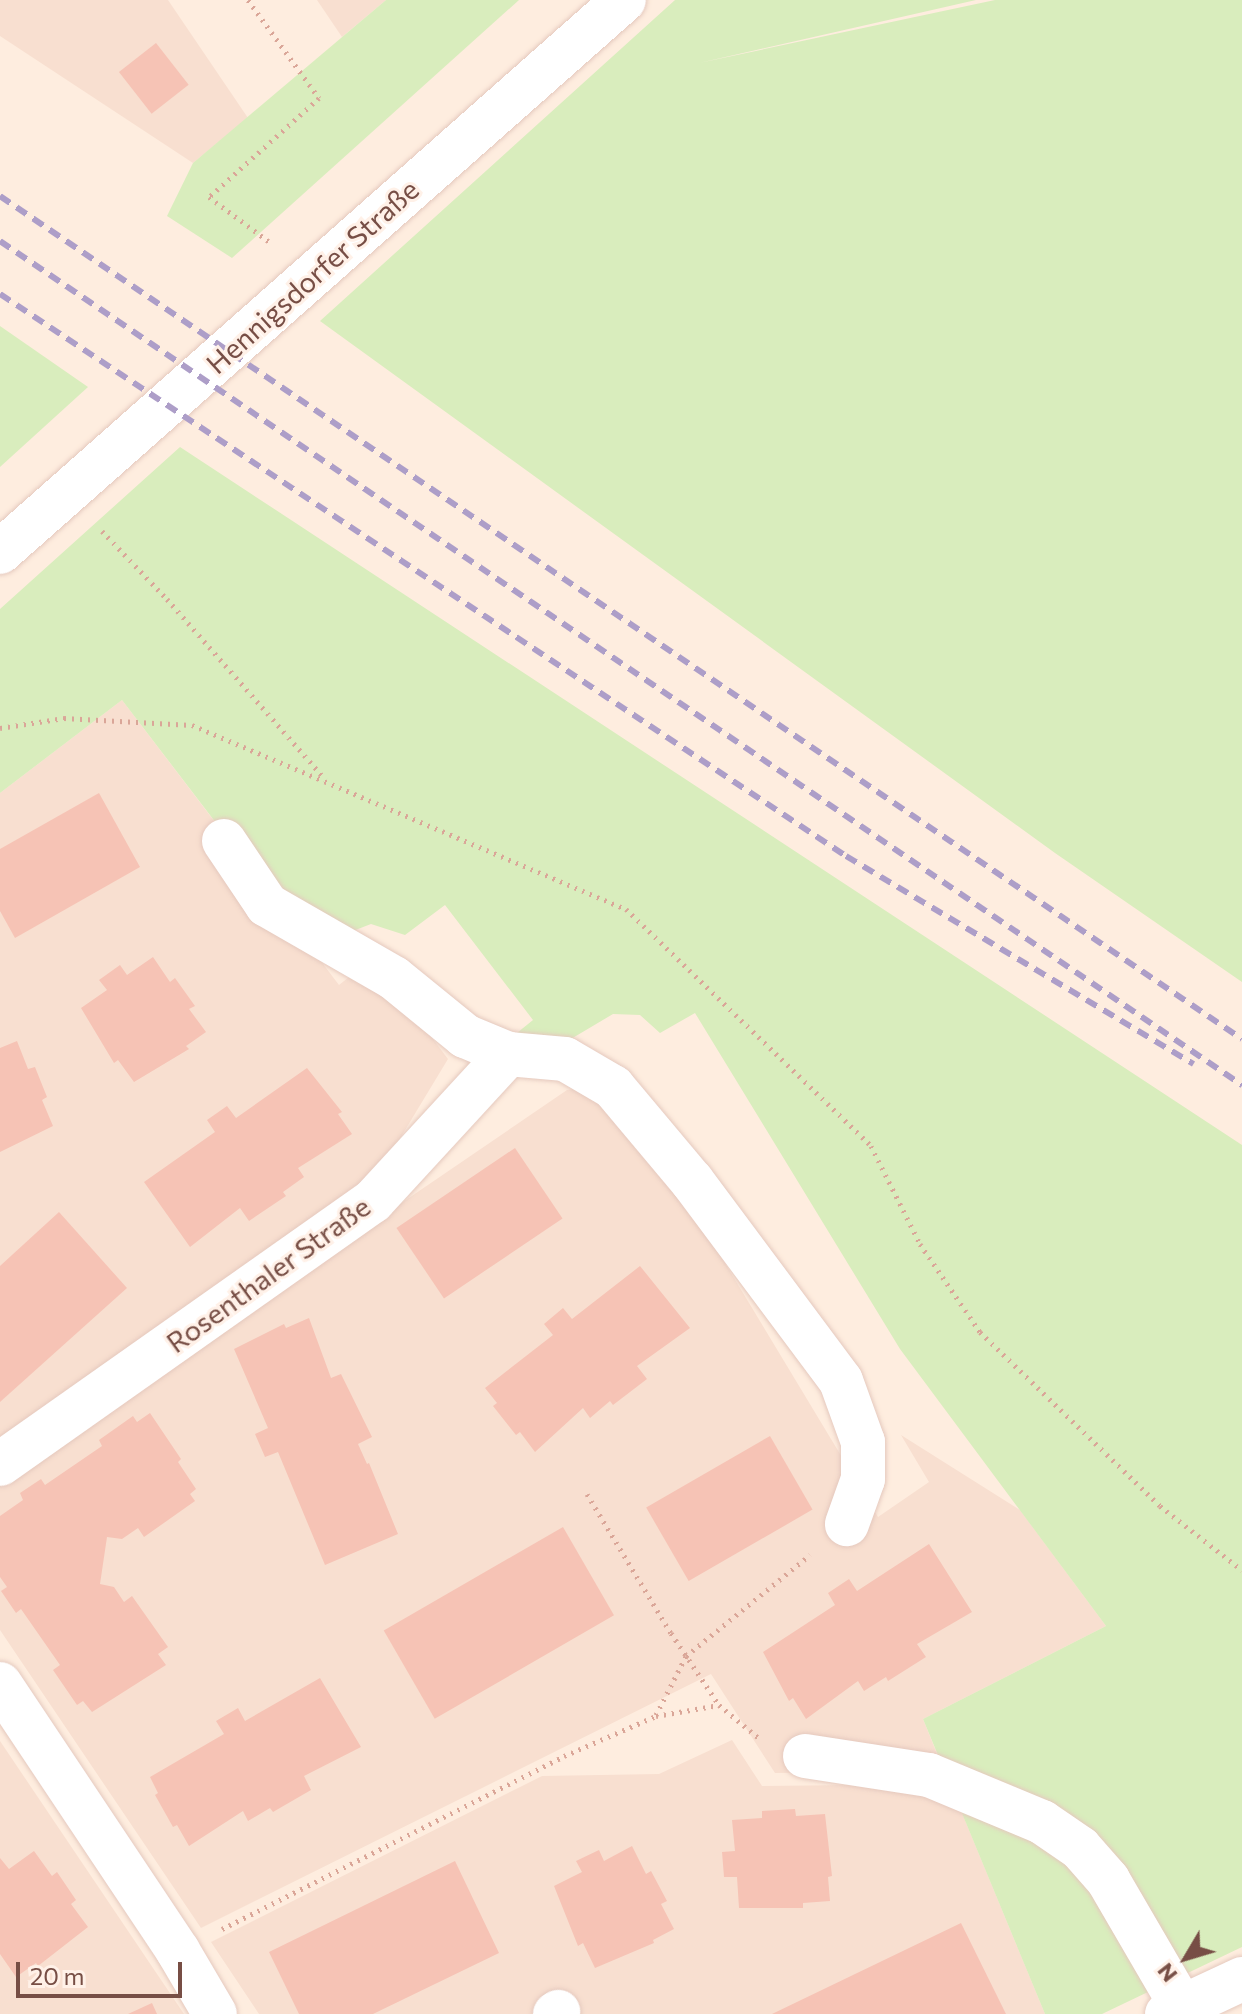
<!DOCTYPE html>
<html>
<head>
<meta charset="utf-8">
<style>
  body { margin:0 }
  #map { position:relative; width:1242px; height:2014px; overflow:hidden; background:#feeddf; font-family:Commissioner,sans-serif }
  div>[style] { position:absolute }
  .residential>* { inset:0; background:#f8dfd0 }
  .green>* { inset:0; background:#d9edbd }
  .building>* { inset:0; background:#f6c3b5; transform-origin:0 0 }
  .path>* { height:5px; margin-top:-2.5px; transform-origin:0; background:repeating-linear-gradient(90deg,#daa698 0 2px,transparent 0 8px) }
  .roads { filter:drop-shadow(0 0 2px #e5c9be) drop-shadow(0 0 2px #e5c9be) }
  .minor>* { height:44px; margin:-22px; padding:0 22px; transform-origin:22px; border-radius:22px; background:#fff }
  .rail>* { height:6px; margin-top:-3px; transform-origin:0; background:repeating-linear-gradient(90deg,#ad9ec8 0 12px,transparent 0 20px) }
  span { translate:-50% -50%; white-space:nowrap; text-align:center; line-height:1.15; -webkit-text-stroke:6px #fff1e8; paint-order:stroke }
  .street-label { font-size:28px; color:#774e45 }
  .north { position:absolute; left:1146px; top:1918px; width:80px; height:80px; -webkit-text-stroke:6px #fff1e8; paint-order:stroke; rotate:232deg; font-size:22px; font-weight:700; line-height:32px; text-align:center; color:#774e45 }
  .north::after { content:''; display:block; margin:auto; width:28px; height:36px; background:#774e45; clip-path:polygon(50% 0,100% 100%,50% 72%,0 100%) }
  .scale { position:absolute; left:16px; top:1962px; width:166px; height:36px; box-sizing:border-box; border:4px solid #774e45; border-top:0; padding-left:10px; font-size:24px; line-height:28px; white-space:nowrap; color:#774e45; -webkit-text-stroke:6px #fff1e8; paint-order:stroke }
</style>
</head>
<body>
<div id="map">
  <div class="residential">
    <i style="clip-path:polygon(0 0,168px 0,248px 118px,193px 163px,0 36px)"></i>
    <i style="clip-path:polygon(317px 0,386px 0,342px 37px)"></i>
    <i style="clip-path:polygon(122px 700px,339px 985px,372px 959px,448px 1059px,370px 1188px,0 1441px,0 793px)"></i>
    <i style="clip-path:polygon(617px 1084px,878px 1517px,929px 1482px,901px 1435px,1020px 1510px,1106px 1626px,923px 1719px,944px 1771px,775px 1773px,711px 1674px,201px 1928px,0 1630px,0 1477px,567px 1090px)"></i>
    <i style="clip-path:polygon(732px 1740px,762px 1786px,950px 1784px,1045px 2014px,259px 2014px,211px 1942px,542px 1776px,659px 1774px)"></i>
    <i style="clip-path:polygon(0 1741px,184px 2014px,0 2014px)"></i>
  </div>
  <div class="green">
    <i style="clip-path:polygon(386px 0,519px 0,232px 258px,167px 216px,193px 163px)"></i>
    <i style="clip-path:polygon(675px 0,976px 0,699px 63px,995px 0,1242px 0,1242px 982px,1055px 853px,320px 321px)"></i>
    <i style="clip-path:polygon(0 326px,88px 387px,0 467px)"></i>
    <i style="clip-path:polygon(180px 447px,1242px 1145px,1242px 1947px,1102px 2014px,1045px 2014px,923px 1719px,1106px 1626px,900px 1349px,695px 1013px,660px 1033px,640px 1015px,613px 1014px,549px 1052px,501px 1046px,533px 1020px,445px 905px,405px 935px,371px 924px,345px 934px,255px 874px,122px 700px,0 793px,0 609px)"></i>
  </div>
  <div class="building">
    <i style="left:156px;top:43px;width:53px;height:47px;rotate:52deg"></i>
    <i style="clip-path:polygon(99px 793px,140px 867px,15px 938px,0 911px,0 849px)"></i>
    <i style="clip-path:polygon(153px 957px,170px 982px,175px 978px,195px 1006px,189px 1009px,206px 1032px,186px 1046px,189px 1049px,134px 1082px,118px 1060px,114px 1063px,81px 1008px,107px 990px,99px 980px,120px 965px,127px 975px)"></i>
    <i style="clip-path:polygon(17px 1041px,28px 1069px,35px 1067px,47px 1097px,42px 1100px,53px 1126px,0 1152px,0 1048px)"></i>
    <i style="clip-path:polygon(307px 1068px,342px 1112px,338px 1114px,352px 1134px,298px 1168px,304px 1177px,283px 1192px,286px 1196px,249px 1221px,240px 1208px,190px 1247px,144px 1182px,215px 1132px,207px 1120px,227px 1106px,236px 1118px)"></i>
    <i style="left:515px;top:1148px;width:85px;height:143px;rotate:56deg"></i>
    <i style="clip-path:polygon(59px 1212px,127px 1288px,0 1402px,0 1266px)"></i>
    <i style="clip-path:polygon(640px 1266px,690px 1328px,637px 1366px,647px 1379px,613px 1405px,610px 1401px,590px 1418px,583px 1408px,535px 1452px,520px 1432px,516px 1435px,493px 1406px,497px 1403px,485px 1388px,553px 1335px,544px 1324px,563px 1308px,572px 1319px)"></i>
    <i style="clip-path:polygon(309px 1318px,331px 1378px,341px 1374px,372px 1437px,358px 1444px,367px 1464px,369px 1463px,398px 1534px,325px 1565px,278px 1452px,265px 1457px,255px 1434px,268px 1428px,234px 1349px,284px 1324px,286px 1328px)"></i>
    <i style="clip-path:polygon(150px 1413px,181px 1459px,178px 1462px,196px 1489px,190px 1494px,195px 1501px,144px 1537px,138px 1528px,122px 1539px,107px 1537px,100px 1584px,114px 1587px,124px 1602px,132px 1596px,168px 1647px,158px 1654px,166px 1665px,92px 1712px,83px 1701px,77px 1705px,53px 1670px,60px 1665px,21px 1609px,16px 1613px,1px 1591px,7px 1587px,0 1577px,0 1516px,23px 1500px,20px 1493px,41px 1479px,45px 1485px,102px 1446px,99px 1440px,133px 1416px,137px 1422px)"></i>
    <i style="left:770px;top:1436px;width:85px;height:143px;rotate:60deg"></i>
    <i style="left:563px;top:1527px;width:102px;height:207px;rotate:60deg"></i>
    <i style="clip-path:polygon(929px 1544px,972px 1612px,917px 1644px,926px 1657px,888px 1681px,886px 1677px,864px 1691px,858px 1681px,806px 1719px,793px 1698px,789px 1701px,763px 1652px,835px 1605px,828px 1593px,849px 1579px,857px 1591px)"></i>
    <i style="clip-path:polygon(320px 1678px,361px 1747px,304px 1776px,311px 1790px,273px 1812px,270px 1808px,248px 1821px,243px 1811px,189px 1846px,177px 1825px,173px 1827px,155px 1795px,158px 1793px,150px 1777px,224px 1734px,216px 1721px,238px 1708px,245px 1721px)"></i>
    <i style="clip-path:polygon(795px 1809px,796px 1816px,825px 1814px,832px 1876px,828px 1877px,830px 1901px,803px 1903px,803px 1908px,739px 1908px,737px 1877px,724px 1877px,722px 1852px,735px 1851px,732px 1820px,762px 1818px,762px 1811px)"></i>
    <i style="clip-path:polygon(632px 1846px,646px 1874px,651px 1871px,667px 1901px,661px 1904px,674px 1929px,653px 1940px,654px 1943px,595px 1968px,583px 1943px,578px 1946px,554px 1886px,582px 1872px,576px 1861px,599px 1850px,604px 1861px)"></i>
    <i style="clip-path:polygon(34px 1851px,52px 1876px,57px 1872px,76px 1900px,71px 1904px,88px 1927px,38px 1966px,36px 1963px,16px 1977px,0 1954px,0 1858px,9px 1869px)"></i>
    <i style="clip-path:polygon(455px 1861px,499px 1953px,373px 2014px,299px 2014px,269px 1952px)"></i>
    <i style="clip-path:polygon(961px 1923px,1006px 2014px,772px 2014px)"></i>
    <i style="clip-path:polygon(152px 2003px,157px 2014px,128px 2014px)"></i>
  </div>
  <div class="path">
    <i style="left:248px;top:0;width:121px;rotate:54.1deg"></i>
    <i style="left:319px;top:98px;width:148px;rotate:138deg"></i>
    <i style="left:209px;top:197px;width:77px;rotate:36.6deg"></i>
    <i style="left:102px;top:531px;width:94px;rotate:46.3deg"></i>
    <i style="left:167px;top:599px;width:240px;rotate:48.7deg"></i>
    <i style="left:0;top:728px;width:65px;rotate:-8.9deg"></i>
    <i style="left:64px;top:718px;width:128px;rotate:3.1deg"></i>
    <i style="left:192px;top:725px;width:471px;rotate:23deg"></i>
    <i style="left:626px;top:909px;width:341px;rotate:44deg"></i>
    <i style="left:871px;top:1146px;width:110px;rotate:63.4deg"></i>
    <i style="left:920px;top:1244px;width:107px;rotate:55.7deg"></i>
    <i style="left:980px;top:1332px;width:250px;rotate:44deg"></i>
    <i style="left:1160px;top:1506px;width:104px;rotate:38deg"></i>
    <i style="left:587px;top:1494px;width:162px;rotate:58.9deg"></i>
    <i style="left:671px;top:1633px;width:87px;rotate:56.3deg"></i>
    <i style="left:719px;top:1705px;width:53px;rotate:39.7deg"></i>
    <i style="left:656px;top:1715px;width:66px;rotate:-63deg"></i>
    <i style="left:686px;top:1656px;width:160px;rotate:-39.2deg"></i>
    <i style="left:222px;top:1929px;width:383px;rotate:-26.8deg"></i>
    <i style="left:564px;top:1756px;width:100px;rotate:-23.5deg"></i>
    <i style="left:656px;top:1716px;width:64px;rotate:-9.9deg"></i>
  </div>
  <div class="roads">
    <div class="minor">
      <i style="left:0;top:552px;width:833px;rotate:-41.5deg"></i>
      <i style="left:224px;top:841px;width:77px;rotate:56.1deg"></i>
      <i style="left:267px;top:905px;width:146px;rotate:29.9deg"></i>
      <i style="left:394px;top:978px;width:92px;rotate:39.2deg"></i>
      <i style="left:465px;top:1036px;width:47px;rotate:22.7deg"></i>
      <i style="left:508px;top:1054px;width:57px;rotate:5deg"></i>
      <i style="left:565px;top:1059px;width:56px;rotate:30.3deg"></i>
      <i style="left:613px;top:1087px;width:123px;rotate:50deg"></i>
      <i style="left:692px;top:1181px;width:249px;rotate:53.3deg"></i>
      <i style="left:841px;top:1381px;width:65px;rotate:70.2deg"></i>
      <i style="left:863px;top:1442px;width:37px;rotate:90deg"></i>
      <i style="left:863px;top:1479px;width:48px;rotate:109.6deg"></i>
      <i style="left:0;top:1464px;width:456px;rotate:-35.2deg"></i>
      <i style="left:373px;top:1201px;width:200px;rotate:-47.4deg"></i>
      <i style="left:0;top:1684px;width:321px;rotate:56.3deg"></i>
      <i style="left:178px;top:1951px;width:73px;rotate:59.6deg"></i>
      <i style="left:805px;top:1756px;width:125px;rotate:8.7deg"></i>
      <i style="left:929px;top:1775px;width:122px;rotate:22.6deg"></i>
      <i style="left:1042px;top:1822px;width:46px;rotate:34.4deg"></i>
      <i style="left:1080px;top:1848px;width:43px;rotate:48.8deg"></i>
      <i style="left:1108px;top:1880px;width:147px;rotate:59.8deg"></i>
      <i style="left:555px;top:2014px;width:4px;rotate:-34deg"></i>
      <i style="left:1167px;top:2014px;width:83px;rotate:-25deg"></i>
    </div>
  </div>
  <div class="rail">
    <i style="left:0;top:196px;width:1501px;rotate:34.17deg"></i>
    <i style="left:0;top:241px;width:1502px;rotate:34.2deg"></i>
    <i style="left:0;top:294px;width:1016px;rotate:33.6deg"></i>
    <i style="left:846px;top:856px;width:405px;rotate:30.9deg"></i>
  </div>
  <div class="street-label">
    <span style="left:312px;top:276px;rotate:-42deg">Hennigsdorfer Straße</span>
    <span style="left:268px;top:1274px;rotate:-36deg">Rosenthaler Straße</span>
  </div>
  <div class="north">N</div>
  <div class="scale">20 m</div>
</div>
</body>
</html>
